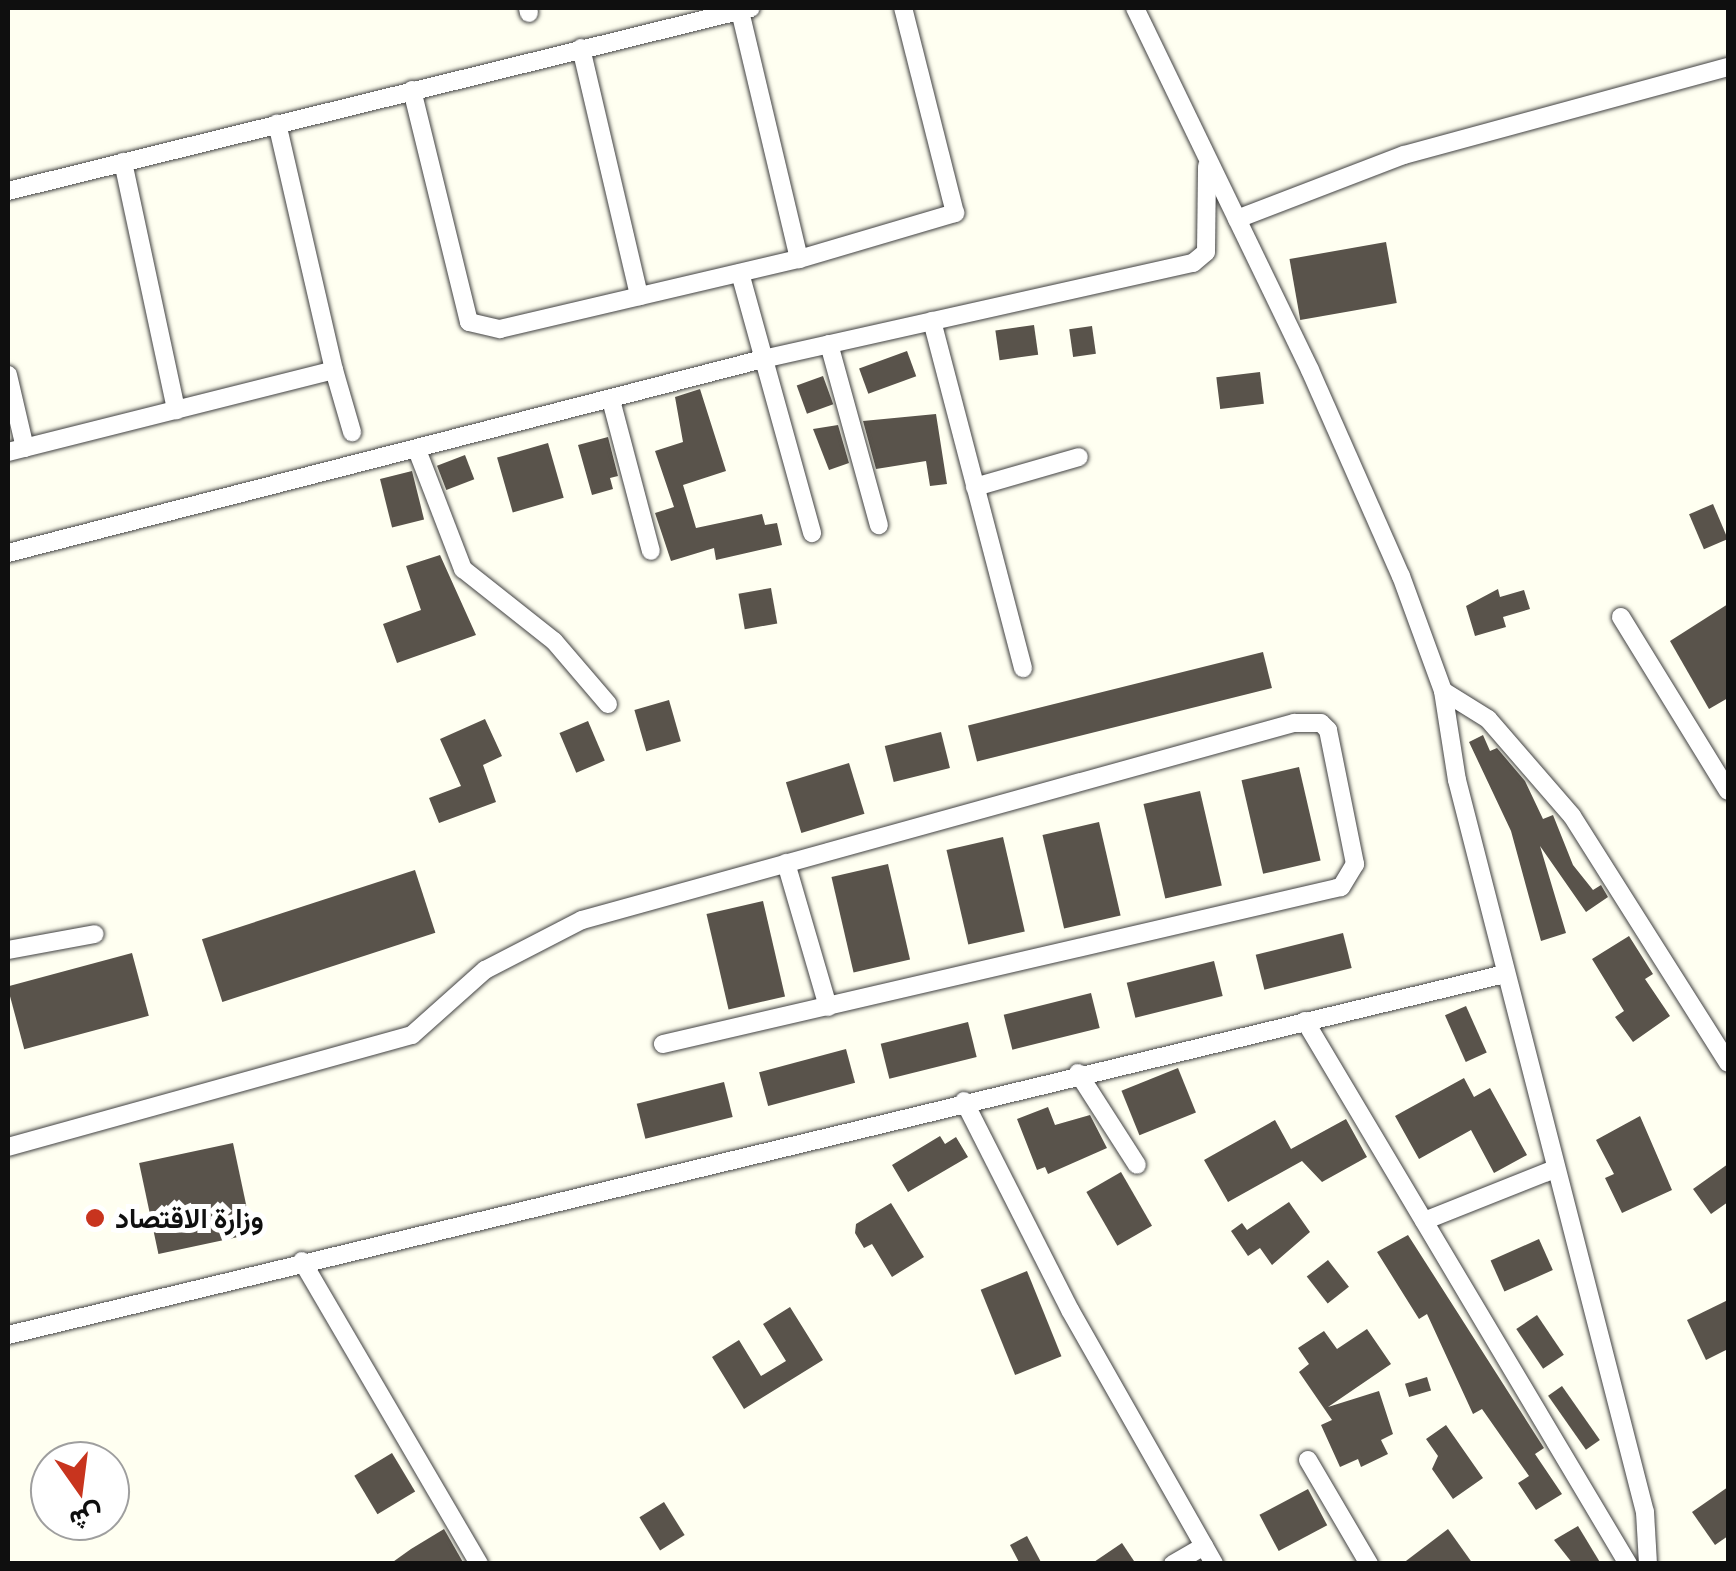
<!DOCTYPE html>
<html>
<head>
<meta charset="utf-8">
<style>
  body { margin:0 }
  #map { position:relative; width:1736px; height:1571px; overflow:hidden; background:#fffff1; font-family:"Source Serif 4",Vazirmatn,serif }
  div>[style] { position:absolute }
  .building>* { inset:0; background:#59534b; transform-origin:0 0 }
  .roads { filter:drop-shadow(0 0 2px #424242) drop-shadow(0 0 2px #424242) }
  .street>* { height:18px; margin:-9px; padding:0 9px; transform-origin:9px; border-radius:9px; background:#fff }
  .dots>* { width:28px; height:28px; translate:-50% -50%; box-sizing:border-box; border:5px solid #fff; border-radius:50% }
  span { translate:-50% -50%; white-space:nowrap; text-align:center; line-height:1.15; -webkit-text-stroke:10px #fff; paint-order:stroke }
  .poi-label { font-size:28px; color:#0f0f0f; font-weight:700 }
  .left { translate:0 -50%; text-align:left }
  .frame { position:absolute; inset:0; border:10px solid #0f0f0f; pointer-events:none }
  .north { position:absolute; left:30px; top:1441px; width:100px; height:100px; box-sizing:border-box; background:#fff; border:2px solid #9f9f9f; border-radius:50%; rotate:166deg; font-size:28px; font-weight:700; line-height:40px; text-align:center; color:#0f0f0f }
  .north::after { content:''; display:block; margin:auto; width:35px; height:45px; background:#c8341e; clip-path:polygon(50% 0,100% 100%,50% 72%,0 100%) }
</style>
</head>
<body>
<div id="map">
  <div class="building">
    <i style="left:1386px;top:242px;width:62px;height:98px;rotate:80deg"></i>
    <i style="left:1034px;top:325px;width:30px;height:39px;rotate:82deg"></i>
    <i style="left:1092px;top:326px;width:28px;height:23px;rotate:82deg"></i>
    <i style="left:907px;top:351px;width:27px;height:51px;rotate:70deg"></i>
    <i style="left:1260px;top:372px;width:32px;height:44px;rotate:83deg"></i>
    <i style="left:823px;top:376px;width:30px;height:28px;rotate:70deg"></i>
    <i style="clip-path:polygon(700px 389px,726px 471px,683px 485px,696px 528px,762px 514px,765px 525px,777px 523px,782px 545px,716px 560px,714px 548px,671px 561px,655px 513px,674px 507px,655px 451px,683px 442px,675px 397px)"></i>
    <i style="clip-path:polygon(936px 414px,947px 484px,930px 486px,926px 461px,876px 469px,863px 421px)"></i>
    <i style="clip-path:polygon(838px 425px,849px 463px,829px 470px,813px 429px)"></i>
    <i style="clip-path:polygon(608px 437px,618px 476px,610px 478px,613px 489px,592px 495px,578px 445px)"></i>
    <i style="left:548px;top:443px;width:57px;height:53px;rotate:74deg"></i>
    <i style="left:465px;top:455px;width:26px;height:30px;rotate:69deg"></i>
    <i style="left:412px;top:471px;width:50px;height:33px;rotate:76deg"></i>
    <i style="left:1713px;top:504px;width:38px;height:26px;rotate:67deg"></i>
    <i style="clip-path:polygon(440px 555px,476px 635px,397px 663px,383px 624px,421px 610px,406px 566px)"></i>
    <i style="left:771px;top:588px;width:36px;height:33px;rotate:80deg"></i>
    <i style="clip-path:polygon(1498px 589px,1500px 597px,1524px 590px,1530px 609px,1503px 617px,1506px 627px,1475px 636px,1466px 606px)"></i>
    <i style="clip-path:polygon(1728px 604px,1728px 698px,1709px 709px,1670px 641px)"></i>
    <i style="left:1263px;top:652px;width:37px;height:304px;rotate:76deg"></i>
    <i style="left:669px;top:700px;width:43px;height:36px;rotate:74deg"></i>
    <i style="clip-path:polygon(485px 719px,502px 756px,483px 765px,496px 802px,439px 823px,429px 798px,461px 786px,440px 739px)"></i>
    <i style="left:588px;top:721px;width:43px;height:31px;rotate:67deg"></i>
    <i style="left:941px;top:732px;width:37px;height:58px;rotate:76deg"></i>
    <i style="clip-path:polygon(1483px 735px,1490px 751px,1497px 748px,1525px 781px,1543px 819px,1553px 815px,1573px 865px,1593px 890px,1601px 885px,1608px 897px,1586px 912px,1540px 846px,1566px 933px,1541px 941px,1511px 831px,1469px 742px)"></i>
    <i style="left:849px;top:763px;width:53px;height:66px;rotate:73deg"></i>
    <i style="left:1299px;top:767px;width:96px;height:59px;rotate:77deg"></i>
    <i style="left:1200px;top:791px;width:97px;height:58px;rotate:77deg"></i>
    <i style="left:1099px;top:822px;width:96px;height:58px;rotate:77deg"></i>
    <i style="left:1003px;top:837px;width:97px;height:58px;rotate:77deg"></i>
    <i style="left:888px;top:864px;width:98px;height:58px;rotate:77deg"></i>
    <i style="left:415px;top:870px;width:66px;height:224px;rotate:72deg"></i>
    <i style="left:763px;top:901px;width:98px;height:58px;rotate:77deg"></i>
    <i style="left:1343px;top:933px;width:36px;height:90px;rotate:76deg"></i>
    <i style="clip-path:polygon(1629px 936px,1653px 974px,1645px 979px,1670px 1016px,1633px 1042px,1615px 1017px,1624px 1011px,1592px 959px)"></i>
    <i style="left:132px;top:953px;width:65px;height:129px;rotate:75deg"></i>
    <i style="left:1214px;top:961px;width:36px;height:90px;rotate:76deg"></i>
    <i style="left:1091px;top:993px;width:36px;height:90px;rotate:76deg"></i>
    <i style="left:1466px;top:1006px;width:51px;height:23px;rotate:66deg"></i>
    <i style="left:968px;top:1022px;width:36px;height:90px;rotate:76deg"></i>
    <i style="left:846px;top:1049px;width:35px;height:90px;rotate:75deg"></i>
    <i style="left:1178px;top:1068px;width:48px;height:61px;rotate:68deg"></i>
    <i style="clip-path:polygon(1464px 1078px,1474px 1097px,1490px 1088px,1527px 1155px,1494px 1173px,1471px 1130px,1419px 1159px,1395px 1116px)"></i>
    <i style="left:724px;top:1082px;width:36px;height:90px;rotate:76deg"></i>
    <i style="clip-path:polygon(1048px 1107px,1055px 1125px,1090px 1115px,1107px 1148px,1048px 1174px,1045px 1167px,1037px 1170px,1017px 1119px)"></i>
    <i style="clip-path:polygon(1640px 1116px,1672px 1190px,1622px 1213px,1605px 1178px,1614px 1174px,1596px 1140px)"></i>
    <i style="clip-path:polygon(1346px 1119px,1367px 1157px,1322px 1182px,1302px 1161px,1228px 1202px,1204px 1160px,1275px 1120px,1291px 1149px)"></i>
    <i style="clip-path:polygon(940px 1136px,945px 1144px,956px 1137px,968px 1157px,908px 1192px,892px 1165px)"></i>
    <i style="left:233px;top:1143px;width:93px;height:96px;rotate:78deg"></i>
    <i style="clip-path:polygon(1728px 1164px,1728px 1202px,1711px 1214px,1693px 1189px)"></i>
    <i style="left:1121px;top:1172px;width:62px;height:40px;rotate:60deg"></i>
    <i style="clip-path:polygon(1289px 1202px,1310px 1232px,1272px 1265px,1260px 1248px,1248px 1256px,1231px 1231px,1242px 1223px,1247px 1230px)"></i>
    <i style="clip-path:polygon(891px 1203px,924px 1257px,892px 1277px,872px 1244px,864px 1248px,855px 1233px,856px 1224px)"></i>
    <i style="clip-path:polygon(1408px 1235px,1544px 1448px,1535px 1454px,1562px 1494px,1536px 1510px,1518px 1483px,1529px 1476px,1482px 1409px,1473px 1414px,1427px 1314px,1419px 1319px,1377px 1252px)"></i>
    <i style="left:1539px;top:1239px;width:34px;height:53px;rotate:66deg"></i>
    <i style="left:1328px;top:1260px;width:34px;height:27px;rotate:52deg"></i>
    <i style="left:1027px;top:1271px;width:92px;height:50px;rotate:68deg"></i>
    <i style="clip-path:polygon(1728px 1300px,1728px 1349px,1706px 1360px,1687px 1320px)"></i>
    <i style="clip-path:polygon(790px 1307px,823px 1360px,744px 1409px,712px 1357px,739px 1340px,761px 1376px,786px 1361px,763px 1324px)"></i>
    <i style="left:1537px;top:1315px;width:48px;height:25px;rotate:56deg"></i>
    <i style="clip-path:polygon(1367px 1329px,1391px 1364px,1328px 1407px,1379px 1391px,1393px 1434px,1381px 1440px,1388px 1454px,1361px 1467px,1358px 1459px,1340px 1467px,1321px 1425px,1332px 1420px,1299px 1372px,1309px 1364px,1298px 1348px,1324px 1331px,1337px 1349px)"></i>
    <i style="left:1427px;top:1377px;width:14px;height:23px;rotate:73deg"></i>
    <i style="left:1562px;top:1386px;width:66px;height:17px;rotate:55deg"></i>
    <i style="clip-path:polygon(1446px 1425px,1483px 1478px,1453px 1499px,1432px 1469px,1438px 1456px,1426px 1439px)"></i>
    <i style="left:392px;top:1453px;width:45px;height:44px;rotate:59deg"></i>
    <i style="clip-path:polygon(1728px 1487px,1728px 1536px,1715px 1545px,1692px 1512px)"></i>
    <i style="left:1308px;top:1489px;width:41px;height:55px;rotate:62deg"></i>
    <i style="left:664px;top:1502px;width:39px;height:29px;rotate:58deg"></i>
    <i style="clip-path:polygon(1578px 1526px,1601px 1564px,1573px 1564px,1554px 1540px)"></i>
    <i style="clip-path:polygon(444px 1529px,464px 1564px,390px 1564px,411px 1549px)"></i>
    <i style="clip-path:polygon(1448px 1529px,1473px 1564px,1402px 1564px)"></i>
    <i style="clip-path:polygon(1027px 1536px,1042px 1564px,1020px 1564px,1010px 1545px)"></i>
    <i style="clip-path:polygon(1122px 1543px,1136px 1564px,1091px 1564px)"></i>
  </div>
  <div class="roads">
    <div class="street">
      <i style="left:528px;top:8px;width:5px;rotate:79deg"></i>
      <i style="left:1135px;top:8px;width:402px;rotate:64.2deg"></i>
      <i style="left:1310px;top:370px;width:225px;rotate:66.2deg"></i>
      <i style="left:1401px;top:576px;width:122px;rotate:69.9deg"></i>
      <i style="left:1443px;top:691px;width:90px;rotate:81.1deg"></i>
      <i style="left:1457px;top:780px;width:756px;rotate:75.6deg"></i>
      <i style="left:1645px;top:1512px;width:52px;rotate:86.7deg"></i>
      <i style="left:740px;top:11px;width:255px;rotate:76.6deg"></i>
      <i style="left:799px;top:259px;width:163px;rotate:-16.4deg"></i>
      <i style="left:955px;top:213px;width:211px;rotate:-104.2deg"></i>
      <i style="left:581px;top:48px;width:255px;rotate:76.8deg"></i>
      <i style="left:412px;top:90px;width:239px;rotate:76.2deg"></i>
      <i style="left:469px;top:322px;width:32px;rotate:13deg"></i>
      <i style="left:500px;top:329px;width:307px;rotate:-13.2deg"></i>
      <i style="left:123px;top:162px;width:254px;rotate:77.9deg"></i>
      <i style="left:8px;top:191px;width:765px;rotate:-13.84deg"></i>
      <i style="left:1237px;top:219px;width:179px;rotate:-21deg"></i>
      <i style="left:1404px;top:155px;width:336px;rotate:-15.2deg"></i>
      <i style="left:740px;top:273px;width:270px;rotate:74.5deg"></i>
      <i style="left:932px;top:321px;width:359px;rotate:75.3deg"></i>
      <i style="left:829px;top:344px;width:188px;rotate:74.6deg"></i>
      <i style="left:334px;top:370px;width:65px;rotate:73.8deg"></i>
      <i style="left:8px;top:375px;width:75px;rotate:76.9deg"></i>
      <i style="left:611px;top:400px;width:156px;rotate:75.2deg"></i>
      <i style="left:417px;top:450px;width:128px;rotate:68.9deg"></i>
      <i style="left:463px;top:569px;width:116px;rotate:38.4deg"></i>
      <i style="left:554px;top:641px;width:83px;rotate:49.4deg"></i>
      <i style="left:8px;top:452px;width:336px;rotate:-14.1deg"></i>
      <i style="left:334px;top:370px;width:253px;rotate:-103deg"></i>
      <i style="left:975px;top:487px;width:108px;rotate:-16.1deg"></i>
      <i style="left:8px;top:553px;width:780px;rotate:-14.41deg"></i>
      <i style="left:763px;top:359px;width:441px;rotate:-12.6deg"></i>
      <i style="left:1193px;top:263px;width:17px;rotate:-40deg"></i>
      <i style="left:1206px;top:252px;width:86px;rotate:-89.3deg"></i>
      <i style="left:1621px;top:617px;width:204px;rotate:58.4deg"></i>
      <i style="left:1443px;top:691px;width:53px;rotate:31.9deg"></i>
      <i style="left:1488px;top:719px;width:128px;rotate:49.1deg"></i>
      <i style="left:1572px;top:816px;width:292px;rotate:57.7deg"></i>
      <i style="left:786px;top:863px;width:150px;rotate:73.7deg"></i>
      <i style="left:8px;top:950px;width:88px;rotate:-10.4deg"></i>
      <i style="left:1305px;top:1021px;width:632px;rotate:59.25deg"></i>
      <i style="left:1078px;top:1073px;width:109px;rotate:57.3deg"></i>
      <i style="left:964px;top:1101px;width:234px;rotate:63.1deg"></i>
      <i style="left:1070px;top:1310px;width:292px;rotate:60.4deg"></i>
      <i style="left:8px;top:1147px;width:419px;rotate:-15.5deg"></i>
      <i style="left:412px;top:1035px;width:98px;rotate:-41.7deg"></i>
      <i style="left:485px;top:970px;width:109px;rotate:-27.3deg"></i>
      <i style="left:582px;top:920px;width:739px;rotate:-15.47deg"></i>
      <i style="left:1294px;top:723px;width:27px"></i>
      <i style="left:1321px;top:723px;width:10px;rotate:45deg"></i>
      <i style="left:1328px;top:730px;width:137px;rotate:78.6deg"></i>
      <i style="left:1355px;top:864px;width:27px;rotate:121deg"></i>
      <i style="left:1341px;top:887px;width:696px;rotate:166.96deg"></i>
      <i style="left:1424px;top:1221px;width:141px;rotate:-21.7deg"></i>
      <i style="left:302px;top:1261px;width:351px;rotate:59.7deg"></i>
      <i style="left:8px;top:1335px;width:1540px;rotate:-13.56deg"></i>
      <i style="left:1308px;top:1460px;width:121px;rotate:59.6deg"></i>
      <i style="left:1173px;top:1564px;width:36px;rotate:-30deg"></i>
    </div>
  </div>
  <div class="dots">
    <i style="left:95px;top:1218px;background:#c8341e"></i>
  </div>
  <div class="poi-label">
    <span class="left" style="left:115px;top:1218px">وزارة الاقتصاد</span>
  </div>
  <div class="frame"></div>
  <div class="north">ش</div>
</div>
</body>
</html>
